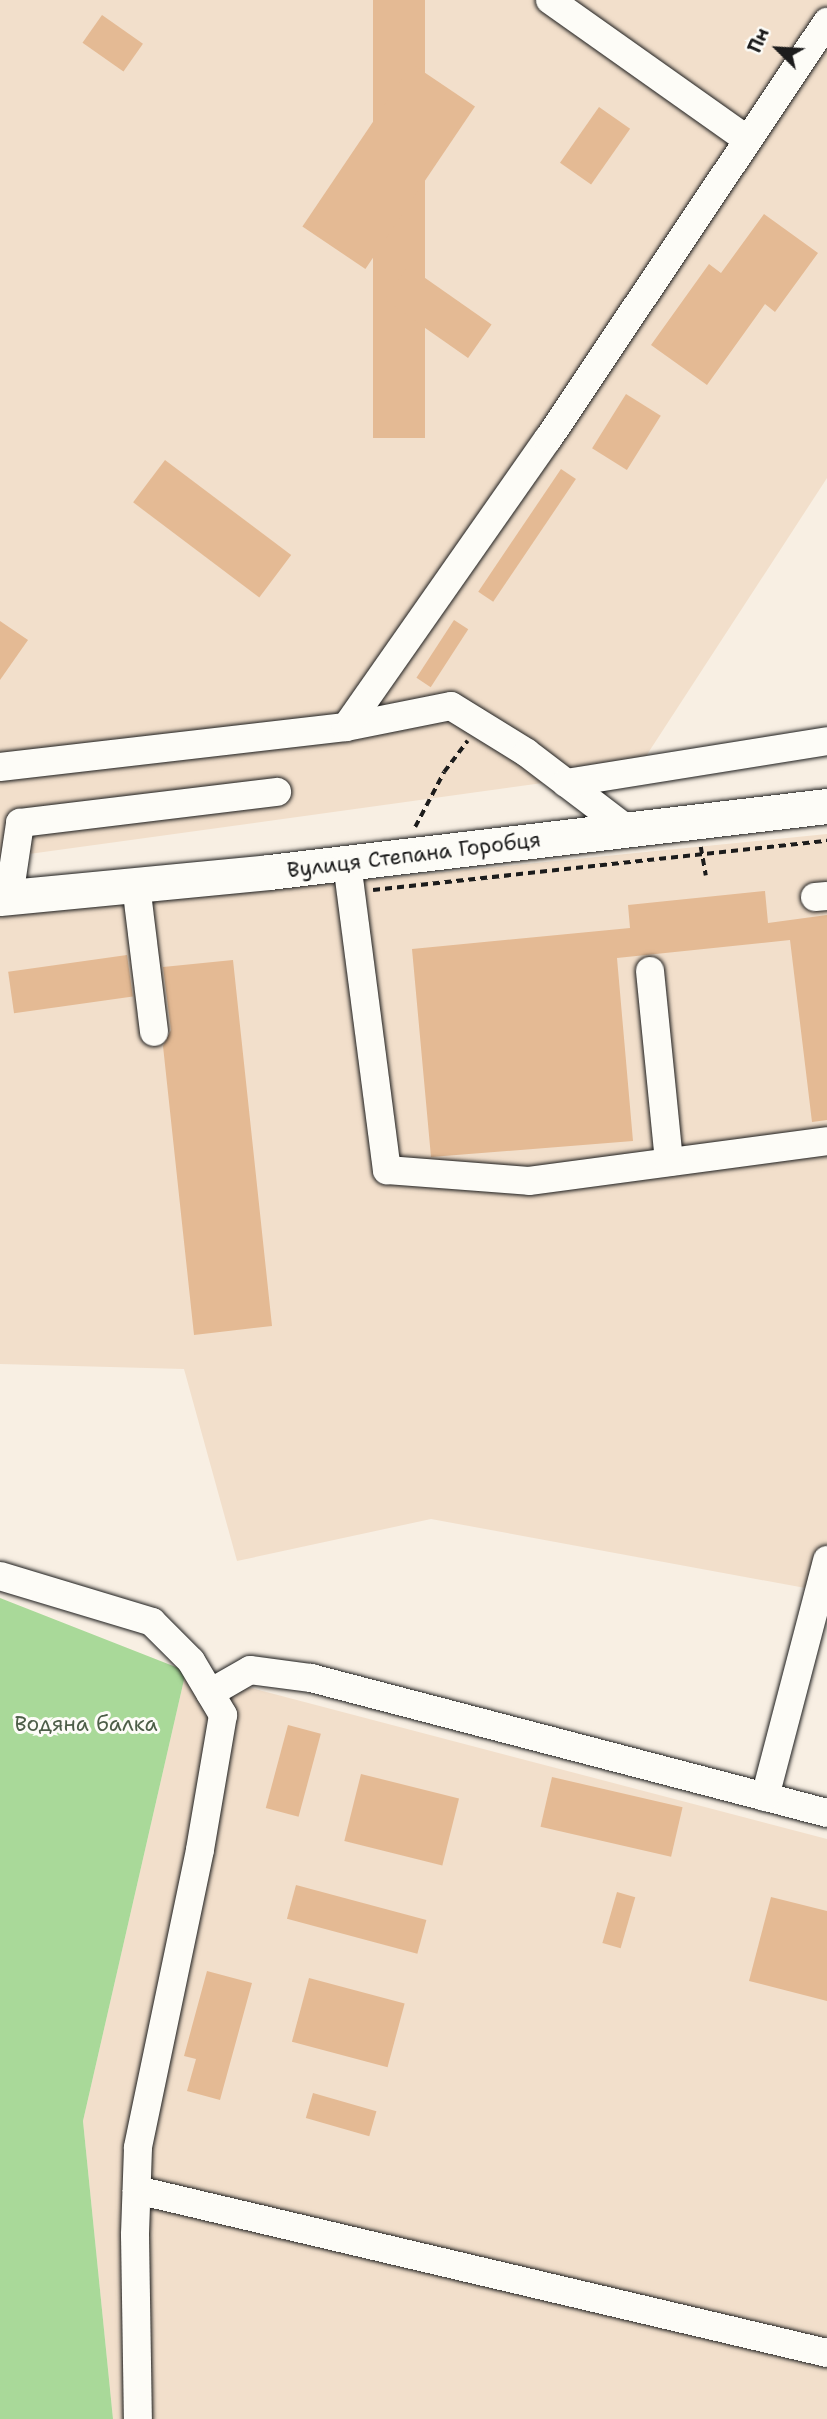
<!DOCTYPE html>
<html>
<head>
<meta charset="utf-8">
<style>
  body { margin:0 }
  #map { position:relative; width:827px; height:2419px; overflow:hidden; background:#f8efe3; font-family:"Shantell Sans",sans-serif }
  div>[style] { position:absolute }
  .built>* { inset:0; background:#f2dfcb }
  .green>* { inset:0; background:#a9d999 }
  .building>* { inset:0; background:#e4ba94; transform-origin:0 0 }
  .path>* { height:3.5px; margin-top:-1.75px; transform-origin:0; background:repeating-linear-gradient(90deg,#1c1c1c 0 7px,transparent 0 12px) }
  .roads { filter:drop-shadow(0 0 2px #1c1c1c) drop-shadow(0 0 2px #1c1c1c) }
  .minor>* { height:28px; margin:-14px; padding:0 14px; transform-origin:14px; border-radius:14px; background:#fdfcf7 }
  .major>* { height:35px; margin:-17.5px; padding:0 17.5px; transform-origin:17.5px; border-radius:17.5px; background:#fdfcf7 }
  span { translate:-50% -50%; white-space:nowrap; text-align:center; line-height:1.15; -webkit-text-stroke:6px #fdfcf7; paint-order:stroke }
  .street-label { font-size:21px; color:#1c1c1c }
  .park-label { font-size:21px; color:#4d5e48 }
  .north { position:absolute; left:743px; top:14px; width:70px; height:70px; -webkit-text-stroke:5px #fdfcf7; paint-order:stroke; rotate:294deg; font-size:19px; font-weight:700; line-height:28px; text-align:center; color:#1c1c1c }
  .north::after { content:''; display:block; margin:auto; width:24px; height:32px; background:#1c1c1c; clip-path:polygon(50% 0,100% 100%,50% 72%,0 100%) }
</style>
</head>
<body>
<div id="map">
  <div class="built">
    <i style="clip-path:polygon(0 0,827px 0,827px 478px,637px 770px,0 858px)"></i>
    <i style="clip-path:polygon(827px 834px,827px 1592px,431px 1519px,237px 1561px,184px 1369px,0 1364px,0 916px)"></i>
    <i style="clip-path:polygon(186px 1671px,827px 1839px,827px 2419px,113px 2419px,83px 2121px)"></i>
  </div>
  <div class="green">
    <i style="clip-path:polygon(0 1598px,186px 1671px,83px 2121px,113px 2419px,0 2419px)"></i>
  </div>
  <div class="building">
    <i style="left:373px;top:0;width:52px;height:438px"></i>
    <i style="left:102px;top:15px;width:50px;height:34px;rotate:35deg"></i>
    <i style="left:412px;top:64px;width:76px;height:196px;rotate:34deg"></i>
    <i style="left:599px;top:107px;width:38px;height:68px;rotate:35deg"></i>
    <i style="clip-path:polygon(764px 214px,818px 253px,775px 312px,765px 304px,707px 385px,651px 345px,709px 264px,721px 273px)"></i>
    <i style="left:408px;top:266px;width:102px;height:41px;rotate:35deg"></i>
    <i style="left:626px;top:394px;width:41px;height:64px;rotate:32deg"></i>
    <i style="left:165px;top:460px;width:158px;height:53px;rotate:37deg"></i>
    <i style="left:561px;top:469px;width:18px;height:148px;rotate:34deg"></i>
    <i style="left:454px;top:620px;width:17px;height:69px;rotate:33deg"></i>
    <i style="clip-path:polygon(0 621px,28px 640px,0 680px)"></i>
    <i style="clip-path:polygon(765px 891px,768px 923px,827px 915px,827px 1120px,812px 1122px,790px 940px,617px 958px,633px 1141px,431px 1157px,412px 949px,630px 928px,628px 905px)"></i>
    <i style="left:127px;top:955px;width:42px;height:120px;rotate:82deg"></i>
    <i style="clip-path:polygon(233px 960px,272px 1326px,194px 1335px,163px 1046px,171px 1030px,163px 967px)"></i>
    <i style="left:288px;top:1725px;width:34px;height:86px;rotate:15deg"></i>
    <i style="left:361px;top:1774px;width:101px;height:69px;rotate:14deg"></i>
    <i style="left:552px;top:1777px;width:134px;height:51px;rotate:13deg"></i>
    <i style="left:296px;top:1885px;width:135px;height:35px;rotate:15deg"></i>
    <i style="left:617px;top:1892px;width:19px;height:53px;rotate:16deg"></i>
    <i style="clip-path:polygon(771px 1897px,827px 1911px,827px 2001px,749px 1981px)"></i>
    <i style="clip-path:polygon(207px 1971px,252px 1983px,220px 2100px,187px 2091px,196px 2059px,184px 2056px)"></i>
    <i style="left:309px;top:1978px;width:99px;height:66px;rotate:15deg"></i>
    <i style="left:313px;top:2093px;width:66px;height:26px;rotate:16deg"></i>
  </div>
  <div class="path">
    <i style="left:415px;top:827px;width:62px;rotate:-62.2deg"></i>
    <i style="left:444px;top:772px;width:39px;rotate:-53deg"></i>
    <i style="left:701px;top:847px;width:29px;rotate:80deg"></i>
    <i style="left:373px;top:890px;width:457px;rotate:-6.2deg"></i>
  </div>
  <div class="roads">
    <div class="minor">
      <i style="left:550px;top:0;width:242px;rotate:35.3deg"></i>
      <i style="left:346px;top:727px;width:107px;rotate:-11.3deg"></i>
      <i style="left:451px;top:706px;width:89px;rotate:31.7deg"></i>
      <i style="left:527px;top:753px;width:127px;rotate:37.3deg"></i>
      <i style="left:0;top:767px;width:348px;rotate:-6.6deg"></i>
      <i style="left:346px;top:727px;width:352px;rotate:-55deg"></i>
      <i style="left:548px;top:439px;width:502px;rotate:-56.21deg"></i>
      <i style="left:566px;top:783px;width:264px;rotate:-9.1deg"></i>
      <i style="left:347px;top:863px;width:310px;rotate:82.6deg"></i>
      <i style="left:387px;top:1170px;width:142px;rotate:4.4deg"></i>
      <i style="left:529px;top:1181px;width:301px;rotate:-7.6deg"></i>
      <i style="left:136px;top:885px;width:148px;rotate:83deg"></i>
      <i style="left:9px;top:897px;width:75px;rotate:-81.5deg"></i>
      <i style="left:20px;top:823px;width:259px;rotate:-6.9deg"></i>
      <i style="left:815px;top:897px;width:12px;rotate:-5deg"></i>
      <i style="left:650px;top:971px;width:192px;rotate:84.3deg"></i>
      <i style="left:0;top:1576px;width:159px;rotate:16.8deg"></i>
      <i style="left:152px;top:1622px;width:55px;rotate:45deg"></i>
      <i style="left:191px;top:1661px;width:63px;rotate:59.3deg"></i>
      <i style="left:223px;top:1715px;width:137px;rotate:99.7deg"></i>
      <i style="left:200px;top:1850px;width:304px;rotate:101.8deg"></i>
      <i style="left:138px;top:2148px;width:87px;rotate:92deg"></i>
      <i style="left:135px;top:2235px;width:184px;rotate:89.1deg"></i>
      <i style="left:210px;top:1693px;width:46px;rotate:-29.9deg"></i>
      <i style="left:250px;top:1670px;width:62px;rotate:7.5deg"></i>
      <i style="left:311px;top:1678px;width:533px;rotate:14.66deg"></i>
      <i style="left:765px;top:1797px;width:245px;rotate:-75.3deg"></i>
      <i style="left:137px;top:2190px;width:709px;rotate:13.29deg"></i>
    </div>
    <div class="major">
      <i style="left:0;top:898px;width:270px;rotate:-5.5deg"></i>
      <i style="left:269px;top:872px;width:562px;rotate:-6.75deg"></i>
    </div>
  </div>
  <div class="street-label">
    <span style="left:414px;top:855px;rotate:-7deg">Вулиця Степана Горобця</span>
  </div>
  <div class="park-label">
    <span style="left:86px;top:1724px">Водяна балка</span>
  </div>
  <div class="north">Пн</div>
</div>
</body>
</html>
